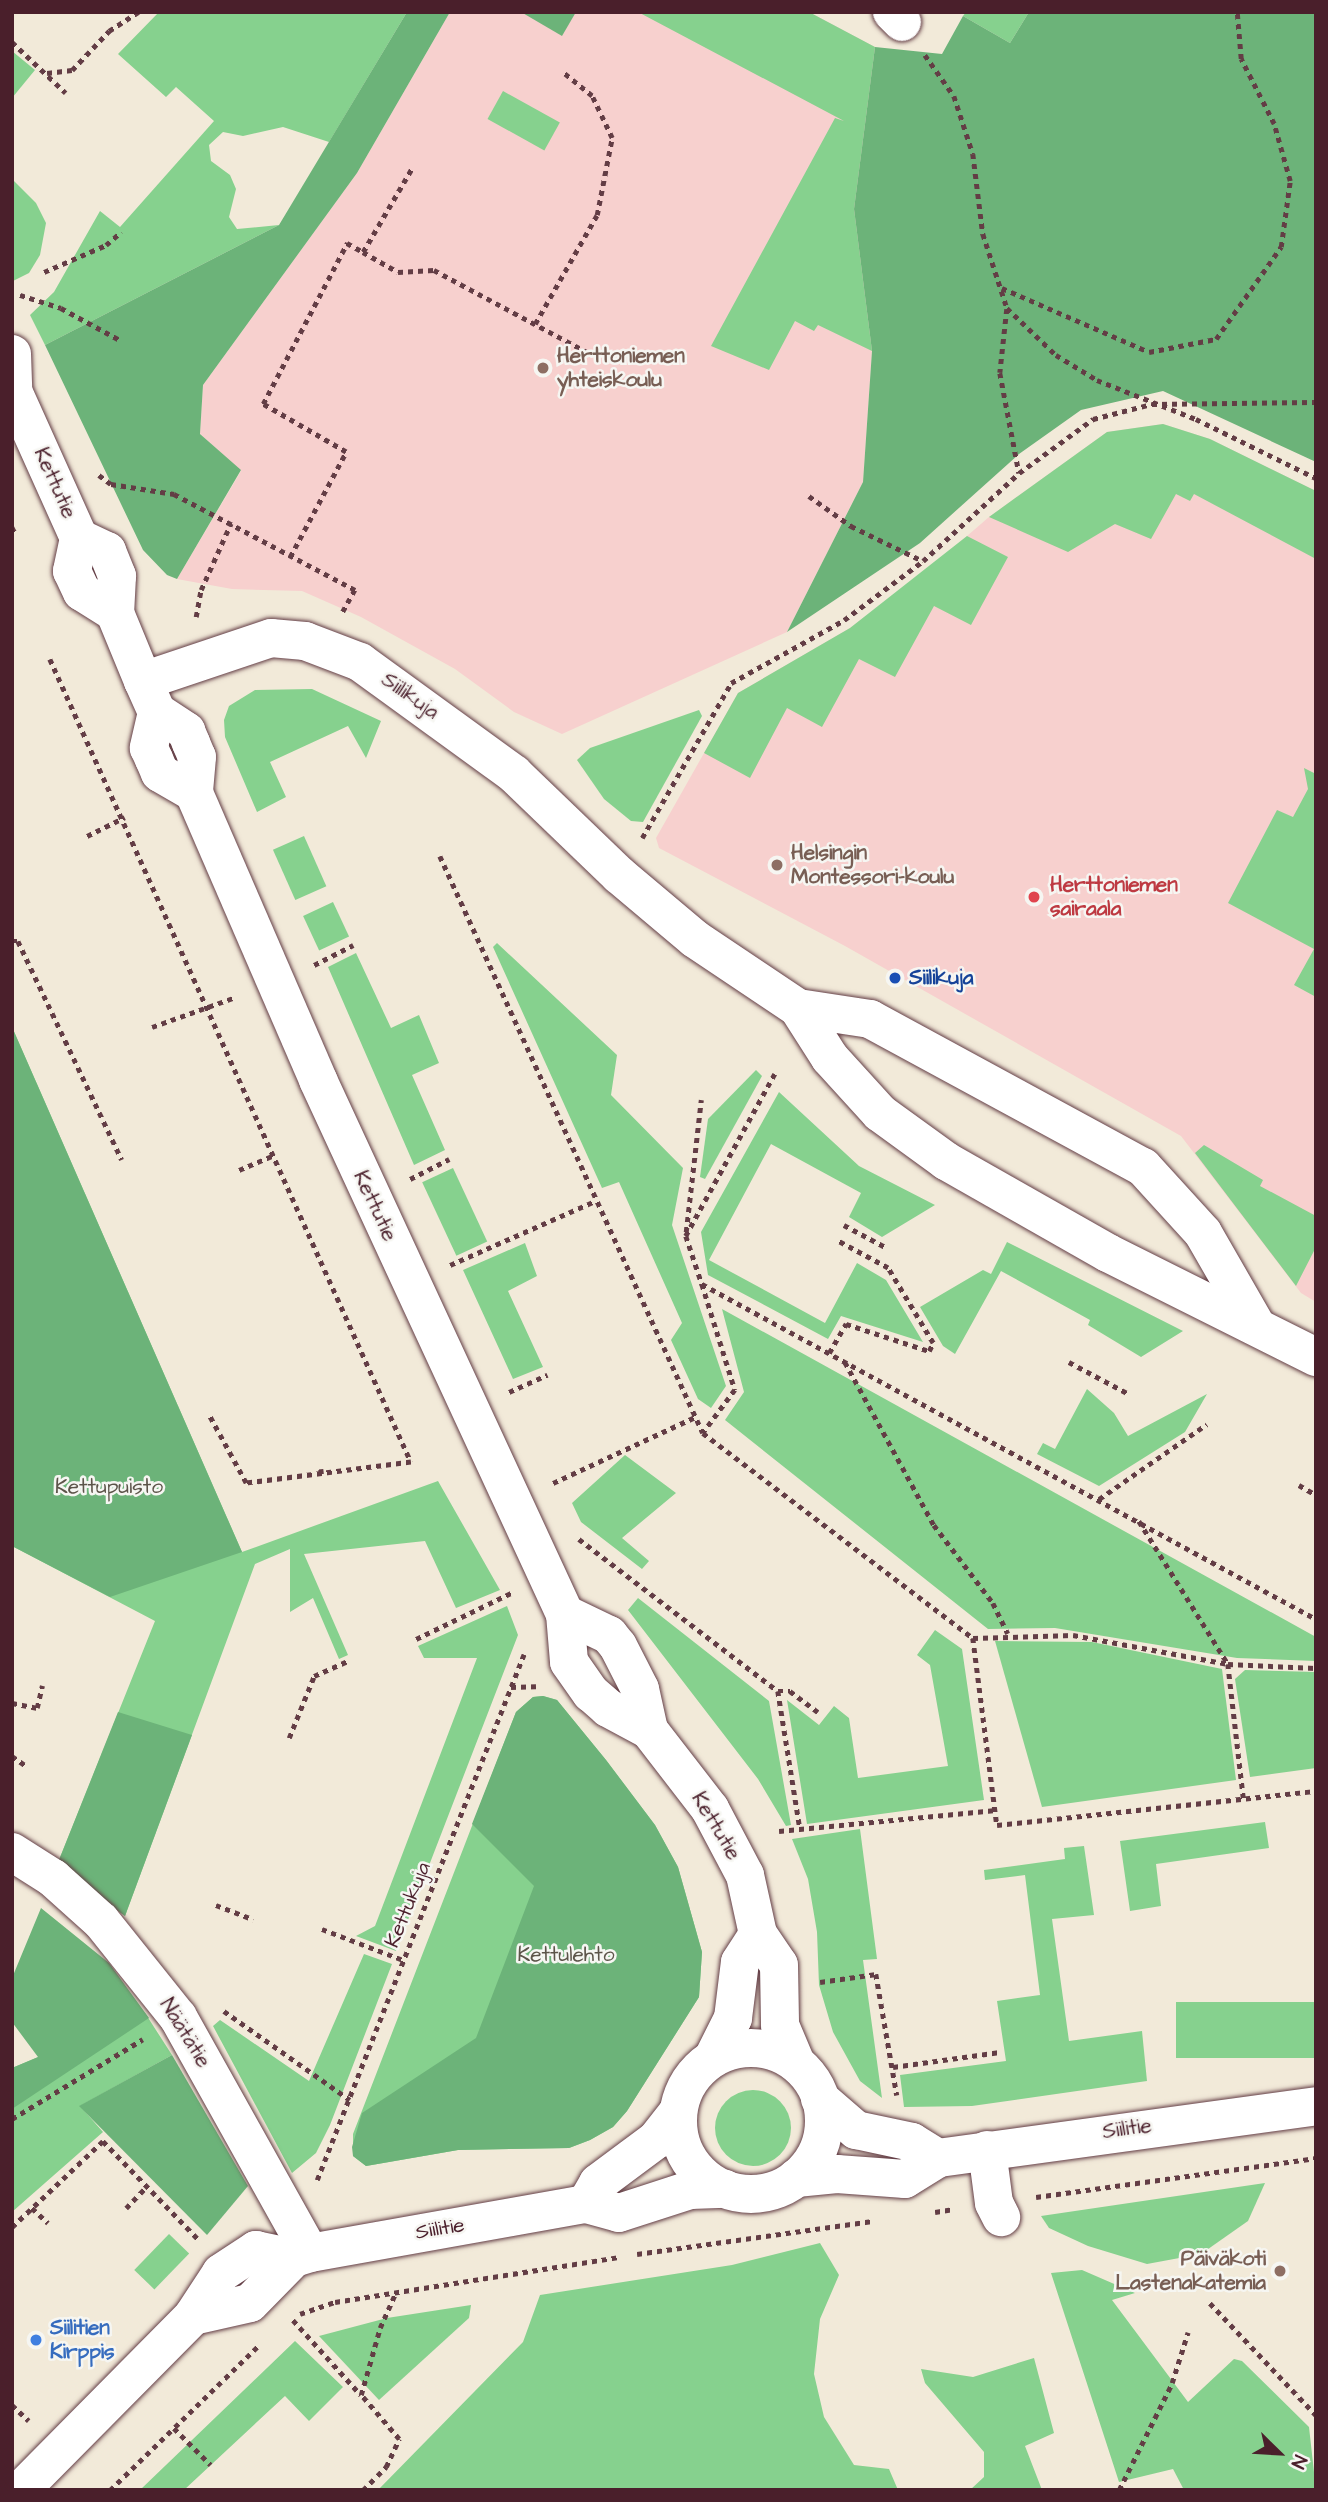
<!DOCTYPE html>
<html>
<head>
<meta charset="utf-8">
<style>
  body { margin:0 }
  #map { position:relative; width:1328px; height:2502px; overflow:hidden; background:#f2ead9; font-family:"Architects Daughter",sans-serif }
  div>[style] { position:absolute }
  .built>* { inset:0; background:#f7d0ce }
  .green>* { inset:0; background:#86d18e; transform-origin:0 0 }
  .round { border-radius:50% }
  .forest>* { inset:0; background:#6cb379 }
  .path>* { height:4.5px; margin-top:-2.25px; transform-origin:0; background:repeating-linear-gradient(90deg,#633d45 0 5px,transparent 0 10px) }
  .roads { filter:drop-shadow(0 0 2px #633d45) drop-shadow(0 0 2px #633d45) }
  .minor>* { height:38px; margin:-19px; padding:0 19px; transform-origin:19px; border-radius:19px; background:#fff }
  .minor>.ring { margin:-19px; padding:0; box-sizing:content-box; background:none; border:38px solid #fff; border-radius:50% }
  .dots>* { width:19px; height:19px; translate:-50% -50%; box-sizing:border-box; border:4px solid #f6f6f2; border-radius:50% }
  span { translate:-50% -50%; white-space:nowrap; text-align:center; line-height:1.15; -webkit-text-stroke:5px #f6f6f2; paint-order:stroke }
  .education-label { font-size:21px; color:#785e54; font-weight:700 }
  .left { translate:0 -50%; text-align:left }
  .right { translate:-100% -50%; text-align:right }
  .street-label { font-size:21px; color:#4a1f2b }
  .health-label { font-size:21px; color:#be3a42; font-weight:700 }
  .transit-label { font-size:21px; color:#164399; font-weight:700 }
  .park-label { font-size:21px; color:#5c5449 }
  .shop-label { font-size:21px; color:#366cbe; font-weight:700 }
  .frame { position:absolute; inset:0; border:14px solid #4a1f2b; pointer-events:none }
  .north { position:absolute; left:1244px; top:2418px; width:70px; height:70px; -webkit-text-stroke:5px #f6f6f2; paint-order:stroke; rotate:114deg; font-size:19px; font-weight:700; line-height:28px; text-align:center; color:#4a1f2b }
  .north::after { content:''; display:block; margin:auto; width:24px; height:32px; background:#4a1f2b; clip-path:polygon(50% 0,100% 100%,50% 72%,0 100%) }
</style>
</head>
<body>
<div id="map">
  <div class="built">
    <i style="clip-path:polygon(450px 12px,809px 12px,875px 47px,854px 209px,872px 351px,863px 482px,787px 632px,562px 734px,514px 712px,455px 669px,361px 617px,302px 591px,232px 589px,177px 579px,241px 471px,200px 434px,203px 385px,357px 173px)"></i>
    <i style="clip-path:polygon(1163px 424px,1210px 439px,1316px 491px,1316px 1302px,1301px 1293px,1181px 1136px,845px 946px,659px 848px,656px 838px,738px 693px,850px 628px,930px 568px,989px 517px,1107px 432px)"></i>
  </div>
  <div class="green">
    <i style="clip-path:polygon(159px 12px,407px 12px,329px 142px,283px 127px,243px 136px,223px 132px,209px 145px,211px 161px,230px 175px,236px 189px,229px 217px,237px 229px,279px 225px,45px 345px,30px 315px,54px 292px,100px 211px,120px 227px,214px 121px,176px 87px,166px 97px,118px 54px)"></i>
    <i style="clip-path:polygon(638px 12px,809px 12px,875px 47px,854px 209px,872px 351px,818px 325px,814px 331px,795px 321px,769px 370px,711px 346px,835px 118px,844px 121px)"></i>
    <i style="clip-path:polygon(966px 12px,1029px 12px,1010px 43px,963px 16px)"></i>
    <i style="clip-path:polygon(12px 51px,35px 70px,12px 98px)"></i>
    <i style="left:503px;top:91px;width:65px;height:32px;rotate:29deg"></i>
    <i style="clip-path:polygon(12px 179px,36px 203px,46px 223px,40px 255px,29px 273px,13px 281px)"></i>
    <i style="clip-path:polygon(1163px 424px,1210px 439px,1316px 491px,1316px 559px,1194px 494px,1190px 501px,1176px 494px,1151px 539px,1115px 524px,1068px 552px,989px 517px,1107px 432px)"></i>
    <i style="clip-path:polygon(967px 536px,1008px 557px,971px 625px,934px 606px,895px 677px,859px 659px,822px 727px,787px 708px,750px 778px,704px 753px,738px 693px,850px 628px)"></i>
    <i style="clip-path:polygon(312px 689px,381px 721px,366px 758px,348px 726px,270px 762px,286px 797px,257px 812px,225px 737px,224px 720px,229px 706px,255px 690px)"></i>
    <i style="clip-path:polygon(699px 710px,702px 716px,643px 822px,631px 821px,604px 799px,577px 760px,590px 748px)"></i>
    <i style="clip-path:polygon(1304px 768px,1316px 774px,1316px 997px,1294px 985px,1314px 949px,1228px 903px,1277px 810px,1293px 817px,1308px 789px)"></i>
    <i style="left:304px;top:836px;width:55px;height:34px;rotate:66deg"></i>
    <i style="left:333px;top:902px;width:38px;height:33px;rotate:65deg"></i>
    <i style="clip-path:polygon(497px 943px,617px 1055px,611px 1095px,683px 1168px,672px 1225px,726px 1386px,711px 1408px,698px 1399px,671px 1340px,682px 1323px,619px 1182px,602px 1188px,493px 947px)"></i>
    <i style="clip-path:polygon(356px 953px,391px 1028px,419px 1015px,439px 1063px,412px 1075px,445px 1150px,414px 1165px,328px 967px)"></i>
    <i style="clip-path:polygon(12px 1027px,242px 1552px,438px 1481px,500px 1590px,456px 1608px,425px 1541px,304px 1554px,348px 1655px,339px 1659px,313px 1598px,290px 1612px,290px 1549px,255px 1564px,125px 1916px,57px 1865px,155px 1621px,12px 1546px)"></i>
    <i style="clip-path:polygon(756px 1070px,762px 1076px,705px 1179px,700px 1177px,708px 1119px)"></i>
    <i style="clip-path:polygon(779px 1092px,859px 1166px,935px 1205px,882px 1237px,849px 1217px,861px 1193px,771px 1144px,709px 1260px,825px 1323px,857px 1263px,886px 1280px,923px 1342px,841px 1316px,828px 1339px,708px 1275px,701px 1232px)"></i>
    <i style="clip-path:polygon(1204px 1145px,1263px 1180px,1260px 1186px,1316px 1216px,1316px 1247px,1296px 1286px,1195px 1153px)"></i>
    <i style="left:453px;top:1168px;width:81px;height:34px;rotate:65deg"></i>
    <i style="clip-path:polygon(1007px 1242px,1183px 1331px,1141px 1357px,1088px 1325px,1090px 1320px,1001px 1271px,955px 1354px,943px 1346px,920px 1307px,983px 1270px,991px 1274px)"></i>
    <i style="clip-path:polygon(525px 1243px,537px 1276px,508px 1291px,543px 1367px,513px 1379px,463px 1270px)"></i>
    <i style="clip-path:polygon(722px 1309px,1316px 1637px,1316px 1661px,1237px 1658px,1055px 1628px,988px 1629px,725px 1420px,744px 1392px)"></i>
    <i style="clip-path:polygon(1087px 1389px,1114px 1413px,1128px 1436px,1207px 1394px,1185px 1432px,1099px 1486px,1037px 1454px,1043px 1443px,1055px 1449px)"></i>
    <i style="clip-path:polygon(625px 1455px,676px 1493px,622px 1538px,649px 1561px,642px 1569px,581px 1522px,572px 1503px)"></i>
    <i style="clip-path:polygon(638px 1598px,769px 1701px,791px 1825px,786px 1826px,758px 1779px,628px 1610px)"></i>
    <i style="clip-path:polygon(507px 1606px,518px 1635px,396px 1951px,356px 1936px,375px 1926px,477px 1658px,424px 1658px,418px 1646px)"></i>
    <i style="clip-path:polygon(935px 1630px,962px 1649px,984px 1800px,807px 1824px,787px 1700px,819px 1725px,834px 1706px,849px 1718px,858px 1778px,948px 1766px,930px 1665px,917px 1655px)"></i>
    <i style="clip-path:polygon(995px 1641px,1092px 1642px,1222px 1669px,1236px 1780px,1042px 1807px)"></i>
    <i style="clip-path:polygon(1245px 1670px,1316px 1672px,1316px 1768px,1250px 1777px,1235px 1679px)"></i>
    <i style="clip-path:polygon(543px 1696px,557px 1700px,606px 1760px,655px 1825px,678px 1867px,702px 1952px,699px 1997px,627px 2111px,613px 2127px,590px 2140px,569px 2148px,458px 2150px,366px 2166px,353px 2156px,353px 2134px,516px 1712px,533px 1697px)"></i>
    <i style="clip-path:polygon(1265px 1822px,1269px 1848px,1156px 1864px,1161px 1906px,1130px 1911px,1120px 1841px)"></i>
    <i style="clip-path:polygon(860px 1829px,877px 1959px,863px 1960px,882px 2098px,860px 2081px,833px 2032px,819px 1985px,817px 1932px,808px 1879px,792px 1839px)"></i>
    <i style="clip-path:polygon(1084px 1846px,1094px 1915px,1052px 1919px,1069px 2041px,1142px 2031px,1147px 2081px,972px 2106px,904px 2107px,900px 2075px,1006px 2061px,997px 2001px,1040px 1995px,1025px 1875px,985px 1880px,984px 1870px,1065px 1859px,1064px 1848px)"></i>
    <i style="clip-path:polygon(364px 1954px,392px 1964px,330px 2125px,316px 2153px,292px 2173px,213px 2026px,220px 2020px,309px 2081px)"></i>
    <i style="left:1316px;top:2002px;width:56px;height:140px;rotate:90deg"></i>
    <i style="clip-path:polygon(145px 2013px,172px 2055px,80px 2106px,103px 2132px,12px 2212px,12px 2068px)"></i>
    <i class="round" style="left:715px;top:2090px;width:76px;height:76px"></i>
    <i style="clip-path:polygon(1265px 2183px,1248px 2221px,1201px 2254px,1147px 2264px,1088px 2246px,1049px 2228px,1041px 2216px)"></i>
    <i style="left:169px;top:2234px;width:28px;height:50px;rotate:44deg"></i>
    <i style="clip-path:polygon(820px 2243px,839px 2275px,820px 2319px,814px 2374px,824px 2417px,854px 2465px,889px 2469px,898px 2490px,378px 2490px,523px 2342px,540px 2295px,732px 2265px)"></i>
    <i style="clip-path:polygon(1082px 2270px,1135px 2293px,1112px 2300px,1188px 2402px,1234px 2359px,1242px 2361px,1309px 2427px,1316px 2490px,1184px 2490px,1173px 2469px,1119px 2482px,1051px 2273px)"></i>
    <i style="clip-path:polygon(471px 2305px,469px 2318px,379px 2400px,319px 2336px,387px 2318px)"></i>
    <i style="clip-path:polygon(295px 2341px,343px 2387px,309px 2421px,285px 2396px,184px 2490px,140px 2490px)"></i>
    <i style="clip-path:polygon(1034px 2358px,1054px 2433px,1025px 2446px,1042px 2490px,970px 2490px,984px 2477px,984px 2452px,925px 2383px,921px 2369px,973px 2377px)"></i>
  </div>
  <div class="forest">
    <i style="clip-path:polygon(407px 12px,450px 12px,357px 173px,203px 385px,200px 434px,241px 470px,177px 579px,167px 575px,143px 550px,45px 345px,279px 225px)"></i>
    <i style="clip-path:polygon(521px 12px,576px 12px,562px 36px)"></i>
    <i style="clip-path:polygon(1029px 12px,1316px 12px,1316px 462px,1163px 391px,1081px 410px,1019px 454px,920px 543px,787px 632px,863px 482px,872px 351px,854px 209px,875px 47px,942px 54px,963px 16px,1010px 43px)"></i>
    <i style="clip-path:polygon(12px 1027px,242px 1552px,110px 1597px,12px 1546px)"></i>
    <i style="clip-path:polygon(543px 1696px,557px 1700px,606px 1760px,655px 1825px,678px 1867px,702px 1952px,699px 1997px,627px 2111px,613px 2127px,590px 2140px,569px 2148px,458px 2150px,366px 2166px,353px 2156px,352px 2147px,362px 2113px,476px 2038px,534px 1886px,472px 1824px,516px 1712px,533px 1697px)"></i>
    <i style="clip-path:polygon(118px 1712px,192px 1735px,125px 1916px,57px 1865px)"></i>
    <i style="clip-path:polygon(41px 1908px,109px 1963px,149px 2018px,12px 2109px,12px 2068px,38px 2057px,12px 2022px,12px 1978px)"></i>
    <i style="clip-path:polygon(172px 2055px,248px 2186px,207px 2235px,79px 2106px)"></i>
  </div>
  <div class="path">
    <i style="left:12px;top:42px;width:74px;rotate:43.4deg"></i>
    <i style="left:925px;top:55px;width:50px;rotate:54.7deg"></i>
    <i style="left:954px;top:96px;width:61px;rotate:71.9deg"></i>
    <i style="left:973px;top:154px;width:81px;rotate:82.9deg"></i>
    <i style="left:983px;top:234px;width:78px;rotate:72deg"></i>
    <i style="left:1007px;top:308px;width:68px;rotate:43.8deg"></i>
    <i style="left:1056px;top:355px;width:48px;rotate:31.4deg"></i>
    <i style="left:1097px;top:380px;width:106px;rotate:21.5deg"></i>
    <i style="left:1196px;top:419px;width:134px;rotate:26.2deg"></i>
    <i style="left:47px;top:73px;width:25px;rotate:-7deg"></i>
    <i style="left:72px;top:70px;width:54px;rotate:-46.5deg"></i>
    <i style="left:109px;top:31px;width:35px;rotate:-33deg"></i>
    <i style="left:363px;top:252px;width:40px;rotate:29.7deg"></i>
    <i style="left:398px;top:272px;width:36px;rotate:-3deg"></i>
    <i style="left:434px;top:270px;width:176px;rotate:28.2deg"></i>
    <i style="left:44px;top:272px;width:68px;rotate:-23.5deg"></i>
    <i style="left:106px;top:245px;width:20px;rotate:-41deg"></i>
    <i style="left:1002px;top:288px;width:160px;rotate:23.5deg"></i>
    <i style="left:1149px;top:352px;width:68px;rotate:-11deg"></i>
    <i style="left:1216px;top:339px;width:113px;rotate:-54.8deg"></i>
    <i style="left:1281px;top:247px;width:67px;rotate:-82.2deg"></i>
    <i style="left:1290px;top:181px;width:59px;rotate:-105.7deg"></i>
    <i style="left:1274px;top:124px;width:73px;rotate:-116.9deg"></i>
    <i style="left:1241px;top:59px;width:47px;rotate:-94.9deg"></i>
    <i style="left:20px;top:295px;width:43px;rotate:17.6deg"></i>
    <i style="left:61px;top:308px;width:67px;rotate:28.5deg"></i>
    <i style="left:1007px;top:309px;width:64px;rotate:96.2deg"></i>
    <i style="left:1000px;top:373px;width:102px;rotate:79.2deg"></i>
    <i style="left:535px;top:324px;width:125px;rotate:-60.4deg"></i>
    <i style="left:597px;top:215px;width:78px;rotate:-79deg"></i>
    <i style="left:612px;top:138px;width:47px;rotate:-115.5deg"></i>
    <i style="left:592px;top:96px;width:36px;rotate:-141deg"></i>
    <i style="left:99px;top:475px;width:15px;rotate:37deg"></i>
    <i style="left:111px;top:484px;width:64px;rotate:9deg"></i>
    <i style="left:174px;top:494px;width:205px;rotate:27.9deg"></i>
    <i style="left:355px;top:590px;width:25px;rotate:119deg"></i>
    <i style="left:809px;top:496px;width:52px;rotate:35.5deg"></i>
    <i style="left:851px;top:526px;width:80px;rotate:25.9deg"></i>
    <i style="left:12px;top:527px;width:7px;rotate:63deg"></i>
    <i style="left:290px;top:557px;width:119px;rotate:-61.9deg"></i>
    <i style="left:346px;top:452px;width:96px;rotate:-150deg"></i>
    <i style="left:263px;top:404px;width:182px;rotate:-62.4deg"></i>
    <i style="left:347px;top:243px;width:18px;rotate:29deg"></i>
    <i style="left:363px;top:252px;width:97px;rotate:-59.7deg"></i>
    <i style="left:196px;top:617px;width:27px;rotate:-80deg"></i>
    <i style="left:201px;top:590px;width:73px;rotate:-65.9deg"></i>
    <i style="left:50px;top:659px;width:880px;rotate:65.79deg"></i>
    <i style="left:411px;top:1462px;width:166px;rotate:172.7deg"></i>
    <i style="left:246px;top:1483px;width:77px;rotate:-118.6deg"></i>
    <i style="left:87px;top:836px;width:42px;rotate:-26.6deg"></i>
    <i style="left:642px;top:838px;width:179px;rotate:-60.1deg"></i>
    <i style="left:731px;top:683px;width:129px;rotate:-29.1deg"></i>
    <i style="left:844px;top:620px;width:99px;rotate:-36.8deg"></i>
    <i style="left:923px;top:561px;width:130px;rotate:-42.5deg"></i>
    <i style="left:1019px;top:473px;width:92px;rotate:-36.1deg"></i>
    <i style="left:1093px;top:419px;width:61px;rotate:-14.3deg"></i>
    <i style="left:1152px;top:404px;width:164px;rotate:-0.7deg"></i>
    <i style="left:440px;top:856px;width:634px;rotate:65.5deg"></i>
    <i style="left:703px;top:1433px;width:339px;rotate:37.2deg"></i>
    <i style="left:973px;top:1638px;width:189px;rotate:82.7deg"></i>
    <i style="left:997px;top:1825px;width:321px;rotate:-6.1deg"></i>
    <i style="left:12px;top:941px;width:6px"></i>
    <i style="left:18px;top:941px;width:242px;rotate:64.6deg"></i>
    <i style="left:314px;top:965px;width:44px;rotate:-27.1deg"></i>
    <i style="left:152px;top:1027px;width:89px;rotate:-19.7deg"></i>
    <i style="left:775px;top:1074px;width:185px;rotate:118.8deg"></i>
    <i style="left:686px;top:1236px;width:51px;rotate:71.6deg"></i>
    <i style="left:702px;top:1284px;width:699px;rotate:28.62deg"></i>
    <i style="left:239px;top:1170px;width:39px;rotate:-23deg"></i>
    <i style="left:410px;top:1179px;width:44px;rotate:-27.1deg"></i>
    <i style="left:844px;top:1225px;width:49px;rotate:28.1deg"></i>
    <i style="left:686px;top:1232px;width:133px;rotate:-83.5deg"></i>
    <i style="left:450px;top:1265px;width:158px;rotate:-23.8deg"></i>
    <i style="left:702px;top:1284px;width:111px;rotate:72.7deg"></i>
    <i style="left:735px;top:1390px;width:54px;rotate:126.7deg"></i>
    <i style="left:829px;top:1353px;width:34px;rotate:-60deg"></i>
    <i style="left:846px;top:1324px;width:87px;rotate:18deg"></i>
    <i style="left:929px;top:1351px;width:9px;rotate:-63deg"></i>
    <i style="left:933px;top:1343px;width:87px;rotate:-121deg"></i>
    <i style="left:888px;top:1268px;width:59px;rotate:-151.7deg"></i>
    <i style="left:845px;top:1362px;width:186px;rotate:61.4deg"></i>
    <i style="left:934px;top:1525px;width:98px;rotate:52.9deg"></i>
    <i style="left:993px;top:1603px;width:34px;rotate:64deg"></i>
    <i style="left:1069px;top:1362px;width:68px;rotate:28.1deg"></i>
    <i style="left:509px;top:1392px;width:42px;rotate:-24.1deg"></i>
    <i style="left:321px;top:1469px;width:8px;rotate:83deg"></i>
    <i style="left:553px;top:1483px;width:157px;rotate:-24.9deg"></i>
    <i style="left:1299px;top:1485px;width:20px;rotate:30deg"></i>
    <i style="left:1099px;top:1499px;width:131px;rotate:-34.8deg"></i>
    <i style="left:1139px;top:1521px;width:168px;rotate:58.1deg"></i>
    <i style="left:1228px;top:1664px;width:139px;rotate:83.4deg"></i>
    <i style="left:579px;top:1539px;width:250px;rotate:37.4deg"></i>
    <i style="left:778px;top:1691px;width:12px"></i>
    <i style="left:790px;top:1691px;width:35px;rotate:37deg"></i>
    <i style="left:973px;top:1638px;width:100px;rotate:-1.7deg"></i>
    <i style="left:1073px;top:1635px;width:158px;rotate:10.6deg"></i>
    <i style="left:1228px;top:1664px;width:88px;rotate:2.6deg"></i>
    <i style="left:416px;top:1639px;width:106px;rotate:-25.8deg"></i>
    <i style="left:511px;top:1687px;width:25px;rotate:-2deg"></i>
    <i style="left:778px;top:1691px;width:140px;rotate:80.9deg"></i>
    <i style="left:12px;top:1703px;width:25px;rotate:11deg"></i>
    <i style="left:37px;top:1708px;width:23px;rotate:-77deg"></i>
    <i style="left:289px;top:1738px;width:67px;rotate:-68deg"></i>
    <i style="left:314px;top:1676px;width:39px;rotate:-24deg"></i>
    <i style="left:12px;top:1756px;width:16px;rotate:35deg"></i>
    <i style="left:779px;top:1831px;width:218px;rotate:-5.5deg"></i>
    <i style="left:216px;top:1905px;width:40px;rotate:21deg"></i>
    <i style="left:322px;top:1929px;width:87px;rotate:20.9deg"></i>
    <i style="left:820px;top:1982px;width:57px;rotate:-8.1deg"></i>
    <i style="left:876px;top:1974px;width:123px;rotate:80.2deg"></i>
    <i style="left:224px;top:2011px;width:154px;rotate:35.2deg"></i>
    <i style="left:893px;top:2067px;width:108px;rotate:-8deg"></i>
    <i style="left:12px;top:2119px;width:153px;rotate:-31.4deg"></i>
    <i style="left:317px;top:2180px;width:565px;rotate:-68.52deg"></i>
    <i style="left:1036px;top:2197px;width:283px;rotate:-7.9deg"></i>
    <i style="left:32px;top:2208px;width:22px;rotate:43deg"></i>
    <i style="left:126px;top:2208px;width:30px;rotate:-46deg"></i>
    <i style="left:935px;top:2212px;width:19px;rotate:-9deg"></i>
    <i style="left:12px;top:2227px;width:125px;rotate:-43.4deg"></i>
    <i style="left:103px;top:2141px;width:136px;rotate:45.9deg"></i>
    <i style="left:637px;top:2254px;width:236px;rotate:-8deg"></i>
    <i style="left:1210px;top:2303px;width:154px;rotate:46.6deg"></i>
    <i style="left:300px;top:2314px;width:37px;rotate:-19deg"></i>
    <i style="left:335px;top:2302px;width:287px;rotate:-9deg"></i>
    <i style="left:293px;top:2320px;width:101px;rotate:47.8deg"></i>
    <i style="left:12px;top:2405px;width:23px;rotate:43deg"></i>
    <i style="left:174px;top:2428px;width:52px;rotate:45deg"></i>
    <i style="left:110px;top:2490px;width:206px;rotate:-44.2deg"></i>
    <i style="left:363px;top:2490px;width:33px;rotate:-45deg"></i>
    <i style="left:386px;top:2467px;width:31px;rotate:-65deg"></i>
    <i style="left:399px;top:2439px;width:58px;rotate:-130.8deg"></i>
    <i style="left:361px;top:2395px;width:70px;rotate:-74.2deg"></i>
    <i style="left:380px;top:2328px;width:37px;rotate:-66deg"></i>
    <i style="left:1119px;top:2490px;width:119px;rotate:-63.6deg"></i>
    <i style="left:1172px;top:2383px;width:53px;rotate:-72.6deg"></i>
  </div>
  <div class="roads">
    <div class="minor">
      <i style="left:892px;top:12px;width:14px;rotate:45deg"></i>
      <i style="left:12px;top:354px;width:37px;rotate:88deg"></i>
      <i style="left:13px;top:391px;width:161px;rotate:65.8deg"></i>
      <i style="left:79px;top:538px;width:34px;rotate:102deg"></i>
      <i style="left:72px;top:571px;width:23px;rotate:65deg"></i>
      <i style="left:82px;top:592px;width:39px;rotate:32deg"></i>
      <i style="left:79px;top:538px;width:31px;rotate:25deg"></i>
      <i style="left:107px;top:551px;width:27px;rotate:68deg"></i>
      <i style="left:117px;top:576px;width:37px;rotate:93deg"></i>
      <i style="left:115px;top:613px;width:74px;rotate:67.6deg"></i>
      <i style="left:143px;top:681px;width:34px;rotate:66deg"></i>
      <i style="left:157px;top:712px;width:35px;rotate:33deg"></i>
      <i style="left:186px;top:731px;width:13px;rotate:67deg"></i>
      <i style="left:191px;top:743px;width:15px;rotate:67deg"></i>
      <i style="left:197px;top:757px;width:36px;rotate:95deg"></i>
      <i style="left:194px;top:793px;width:313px;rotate:66.6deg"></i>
      <i style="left:318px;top:1080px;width:588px;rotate:65.18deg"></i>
      <i style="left:565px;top:1614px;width:48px;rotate:85.2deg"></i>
      <i style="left:569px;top:1662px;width:38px;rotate:55deg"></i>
      <i style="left:591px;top:1693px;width:23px;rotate:41deg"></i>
      <i style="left:608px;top:1708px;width:47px;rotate:28.2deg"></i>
      <i style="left:649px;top:1730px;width:100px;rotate:52.3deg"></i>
      <i style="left:710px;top:1809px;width:75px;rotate:62.1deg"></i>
      <i style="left:745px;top:1875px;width:60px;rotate:77.6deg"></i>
      <i style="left:758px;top:1934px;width:37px;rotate:56deg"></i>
      <i style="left:779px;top:1965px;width:60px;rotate:89deg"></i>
      <i style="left:780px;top:2025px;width:41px;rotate:67.2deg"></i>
      <i style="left:143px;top:681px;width:135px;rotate:-18.6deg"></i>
      <i style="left:271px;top:638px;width:34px;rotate:5deg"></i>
      <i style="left:305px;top:641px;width:59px;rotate:20.9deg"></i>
      <i style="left:360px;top:662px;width:190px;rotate:36deg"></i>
      <i style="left:514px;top:774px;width:146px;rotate:43.9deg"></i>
      <i style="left:619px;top:875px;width:99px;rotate:40.1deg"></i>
      <i style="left:695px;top:939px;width:124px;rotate:33.8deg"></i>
      <i style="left:798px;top:1008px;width:59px;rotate:57.4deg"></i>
      <i style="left:830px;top:1058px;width:74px;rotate:47.7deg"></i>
      <i style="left:880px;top:1113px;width:82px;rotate:36deg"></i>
      <i style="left:946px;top:1161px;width:186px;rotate:29.6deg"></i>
      <i style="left:1108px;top:1253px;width:233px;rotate:26.6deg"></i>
      <i style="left:157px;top:712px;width:37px;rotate:103deg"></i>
      <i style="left:149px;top:748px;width:12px;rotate:66deg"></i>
      <i style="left:154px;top:759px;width:15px;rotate:67deg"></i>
      <i style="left:160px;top:773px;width:39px;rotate:30deg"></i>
      <i style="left:798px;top:1008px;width:73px;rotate:8.7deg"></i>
      <i style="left:870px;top:1019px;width:311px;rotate:28.5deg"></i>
      <i style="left:1143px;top:1167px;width:89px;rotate:47.7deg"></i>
      <i style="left:1203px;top:1233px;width:106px;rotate:60.1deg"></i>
      <i style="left:565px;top:1614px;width:49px;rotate:25.5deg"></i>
      <i style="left:609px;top:1635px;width:14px;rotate:51deg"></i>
      <i style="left:618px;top:1646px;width:48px;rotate:62.9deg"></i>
      <i style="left:640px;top:1689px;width:42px;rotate:77.6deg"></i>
      <i style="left:12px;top:1852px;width:49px;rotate:32.4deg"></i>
      <i style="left:53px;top:1878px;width:64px;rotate:41.9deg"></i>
      <i style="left:101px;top:1921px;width:123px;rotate:51.3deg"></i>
      <i style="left:178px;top:2017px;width:270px;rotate:60.8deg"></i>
      <i class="ring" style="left:678px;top:2048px;width:108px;height:108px"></i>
      <i style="left:713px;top:2058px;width:45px;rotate:-63.4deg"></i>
      <i style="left:733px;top:2018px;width:56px;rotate:-82.9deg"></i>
      <i style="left:740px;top:1962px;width:33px;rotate:-57deg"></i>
      <i style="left:820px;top:2099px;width:48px;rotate:40.7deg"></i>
      <i style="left:856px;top:2130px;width:57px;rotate:12.1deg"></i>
      <i style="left:912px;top:2142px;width:31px;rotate:32deg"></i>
      <i style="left:987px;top:2150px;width:53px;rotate:82.5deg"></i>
      <i style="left:994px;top:2203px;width:16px;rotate:63deg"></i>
      <i style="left:796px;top:2178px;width:41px;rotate:-5.6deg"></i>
      <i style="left:837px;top:2174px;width:68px;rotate:4.2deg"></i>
      <i style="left:905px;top:2179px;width:39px;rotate:-32deg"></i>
      <i style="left:938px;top:2158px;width:382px;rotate:-7.8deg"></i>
      <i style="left:586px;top:2204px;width:24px;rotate:-60deg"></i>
      <i style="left:598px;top:2183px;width:72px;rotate:-36.6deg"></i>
      <i style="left:656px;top:2140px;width:36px;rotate:-52deg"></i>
      <i style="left:193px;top:2316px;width:58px;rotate:-12.8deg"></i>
      <i style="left:250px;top:2303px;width:63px;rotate:-45.6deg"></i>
      <i style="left:294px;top:2258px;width:17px;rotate:-17deg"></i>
      <i style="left:310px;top:2253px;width:280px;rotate:-10.1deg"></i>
      <i style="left:586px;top:2204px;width:34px;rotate:15deg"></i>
      <i style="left:619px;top:2213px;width:75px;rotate:-17.9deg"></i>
      <i style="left:690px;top:2190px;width:35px;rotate:-2deg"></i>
      <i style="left:21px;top:2490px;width:245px;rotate:-45.3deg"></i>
      <i style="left:193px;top:2316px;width:51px;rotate:-56.9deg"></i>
      <i style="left:221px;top:2273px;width:42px;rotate:-33.3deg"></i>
      <i style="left:256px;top:2250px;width:39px;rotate:12deg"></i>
    </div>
  </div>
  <div class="dots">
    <i style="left:543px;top:368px;background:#8d6e63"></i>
    <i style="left:777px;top:865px;background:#8d6e63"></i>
    <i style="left:1034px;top:897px;background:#e0444e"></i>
    <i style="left:895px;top:978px;background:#1a4fb4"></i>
    <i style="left:1280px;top:2271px;background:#8d6e63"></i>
    <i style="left:36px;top:2340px;background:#3f7fe0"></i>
  </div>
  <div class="education-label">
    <span class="left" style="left:557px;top:368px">Herttoniemen<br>yhteiskoulu</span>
    <span class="left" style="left:791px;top:865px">Helsingin<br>Montessori-koulu</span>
    <span class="right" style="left:1266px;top:2271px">Päiväkoti<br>Lastenakatemia</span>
  </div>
  <div class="street-label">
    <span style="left:55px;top:483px;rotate:66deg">Kettutie</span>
    <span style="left:410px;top:696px;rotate:35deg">Siilikuja</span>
    <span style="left:375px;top:1206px;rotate:65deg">Kettutie</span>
    <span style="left:716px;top:1826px;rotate:59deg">Kettutie</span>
    <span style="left:408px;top:1905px;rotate:-68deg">Kettukuja</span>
    <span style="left:185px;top:2033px;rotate:58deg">Näätätie</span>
    <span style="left:1127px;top:2129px;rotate:-8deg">Siilitie</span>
    <span style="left:440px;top:2229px;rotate:-9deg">Siilitie</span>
  </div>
  <div class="health-label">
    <span class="left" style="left:1050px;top:897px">Herttoniemen<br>sairaala</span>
  </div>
  <div class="transit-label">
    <span class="left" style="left:909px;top:978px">Siilikuja</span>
  </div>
  <div class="park-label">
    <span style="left:109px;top:1487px">Kettupuisto</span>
    <span style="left:566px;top:1955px">Kettulehto</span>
  </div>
  <div class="shop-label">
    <span class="left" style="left:50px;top:2340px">Siilitien<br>Kirppis</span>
  </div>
  <div class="frame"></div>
  <div class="north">N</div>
</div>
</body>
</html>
